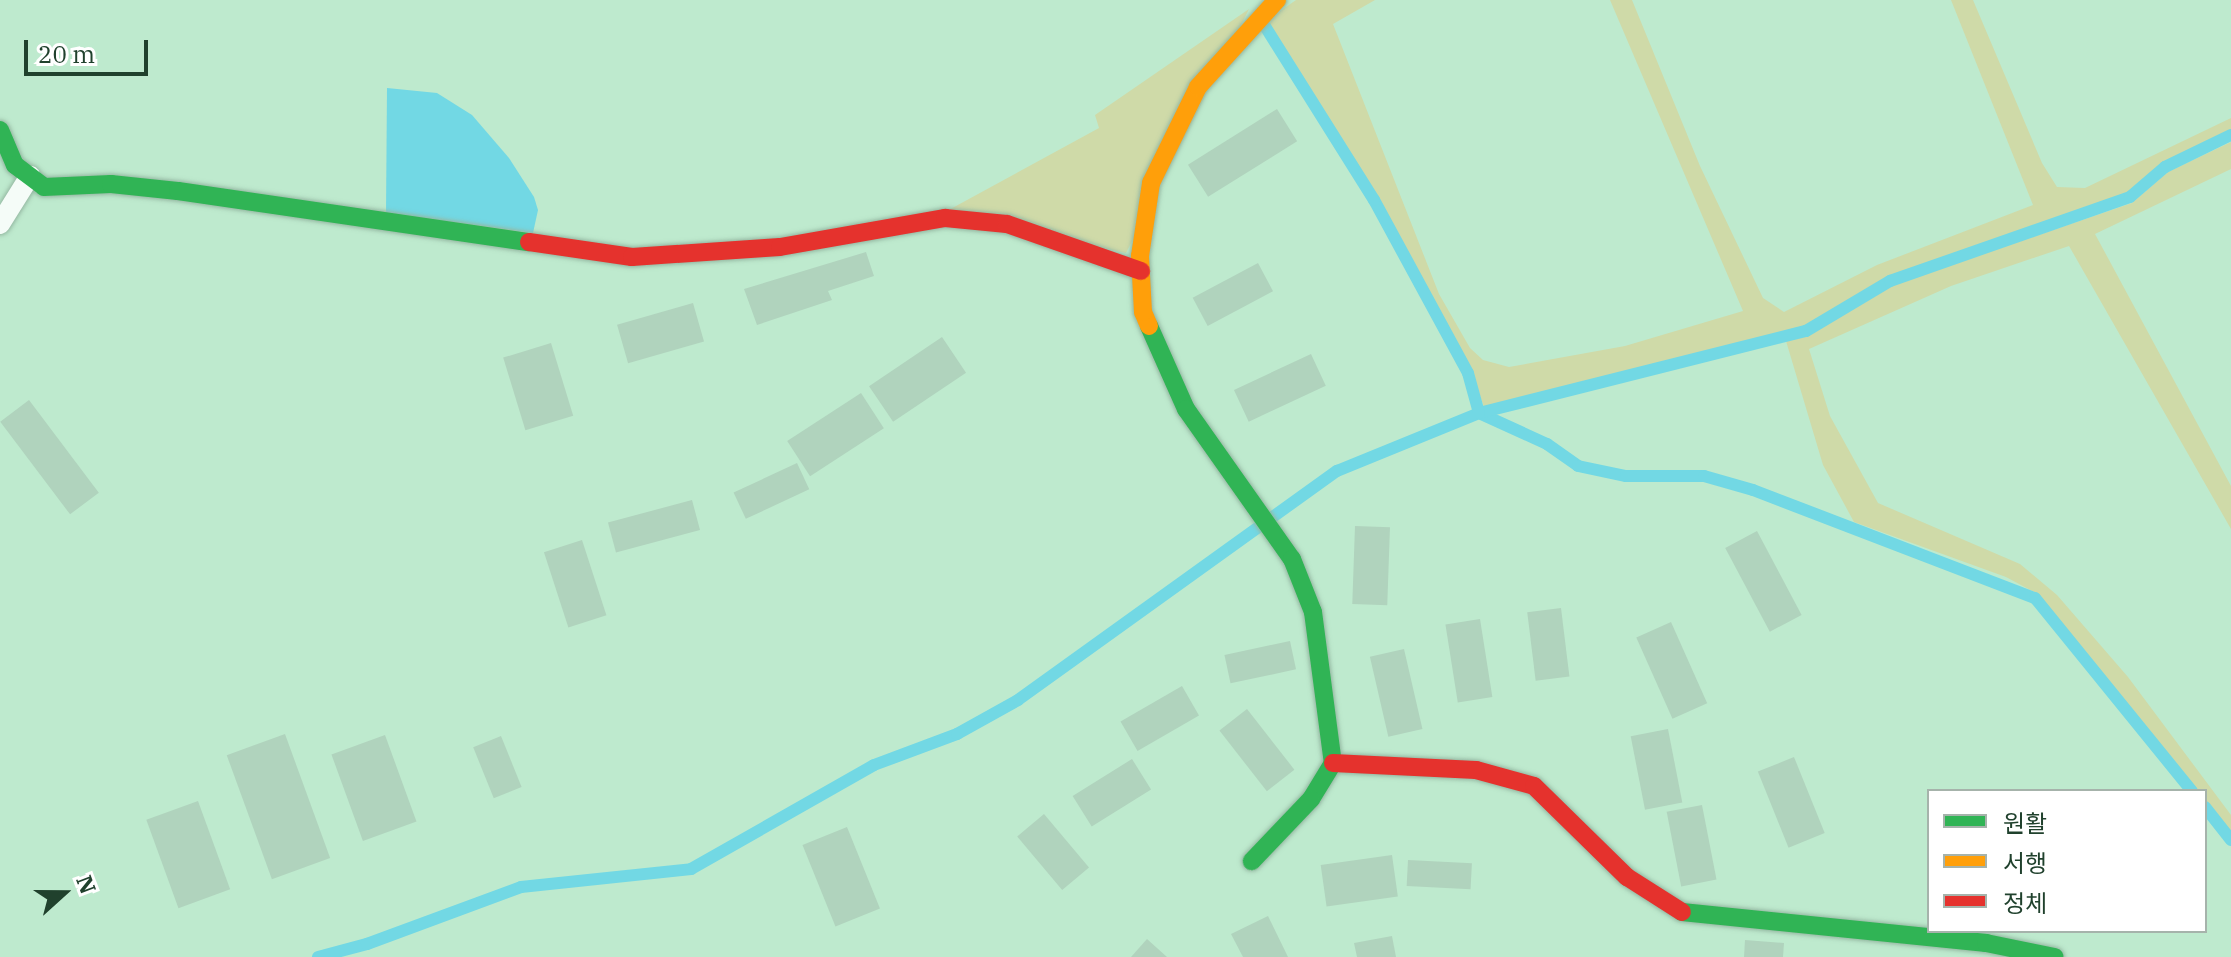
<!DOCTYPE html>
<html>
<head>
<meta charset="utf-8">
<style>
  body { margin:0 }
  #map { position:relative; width:2231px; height:957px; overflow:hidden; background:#beeace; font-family:"IBM Plex Serif","Noto Sans KR",serif }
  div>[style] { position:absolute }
  .green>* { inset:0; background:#cfdaa8 }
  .water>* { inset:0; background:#72d8e4 }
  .stream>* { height:12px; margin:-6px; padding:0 6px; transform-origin:6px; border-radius:6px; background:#72d8e4 }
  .building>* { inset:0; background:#b0d3bd; transform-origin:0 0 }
  .roads { filter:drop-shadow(0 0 2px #94b7a1) drop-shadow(0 0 2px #94b7a1) }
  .lane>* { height:20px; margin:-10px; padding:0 10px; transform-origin:10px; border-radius:10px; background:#f5fcf8 }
  .fast>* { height:18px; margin:-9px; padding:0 9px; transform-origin:9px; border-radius:9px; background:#30b455 }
  .slow>* { height:18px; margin:-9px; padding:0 9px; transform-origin:9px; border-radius:9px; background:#ff9f0a }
  .jam>* { height:18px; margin:-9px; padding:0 9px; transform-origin:9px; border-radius:9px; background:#e5322d }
  span { translate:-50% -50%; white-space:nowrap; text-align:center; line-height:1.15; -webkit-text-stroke:8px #fff; paint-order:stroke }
  .legend { position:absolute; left:1927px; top:789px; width:280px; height:144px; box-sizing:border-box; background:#fff; border:2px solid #a6b3ab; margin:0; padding:10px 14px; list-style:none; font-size:24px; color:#20412d }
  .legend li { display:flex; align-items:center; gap:16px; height:40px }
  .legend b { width:40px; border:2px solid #a6b3ab }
  .north { position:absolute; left:24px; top:853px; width:80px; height:80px; -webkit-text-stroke:6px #fff; paint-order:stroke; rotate:69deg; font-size:22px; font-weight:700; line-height:32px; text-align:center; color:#20412d }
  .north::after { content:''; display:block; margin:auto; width:28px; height:36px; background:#20412d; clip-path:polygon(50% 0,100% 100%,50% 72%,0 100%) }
  .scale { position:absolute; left:24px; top:40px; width:124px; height:36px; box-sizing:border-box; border:4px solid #20412d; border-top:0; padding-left:10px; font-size:24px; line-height:28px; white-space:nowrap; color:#20412d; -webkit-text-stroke:6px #fff; paint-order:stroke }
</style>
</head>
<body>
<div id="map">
  <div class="green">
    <i style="clip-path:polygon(1296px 0,1375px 0,1333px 24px,1439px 294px,1470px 348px,1483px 360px,1509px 367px,1625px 346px,1743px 311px,1610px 0,1632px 0,1700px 166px,1763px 298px,1784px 312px,1877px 265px,2033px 205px,1951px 0,1973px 0,2042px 163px,2057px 187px,2085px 188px,2231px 118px,2231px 132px,2163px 164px,2128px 194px,1888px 278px,1804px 328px,1484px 407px,1471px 371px,1377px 198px,1266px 21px)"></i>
    <i style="clip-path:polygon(1249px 9px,1126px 253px,945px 212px,1099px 128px,1095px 115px)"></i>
    <i style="clip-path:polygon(2231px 142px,2231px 169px,2095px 234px,2231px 486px,2231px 529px,2069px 246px,1951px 286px,1809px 349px,1830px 416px,1878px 503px,2020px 564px,2057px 595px,2128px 677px,2231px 815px,2231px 832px,2205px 800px,2205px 791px,2198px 791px,2038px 594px,2006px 577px,1854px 522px,1823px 465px,1786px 341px,1803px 336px,1892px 285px,2132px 203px,2168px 172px)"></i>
  </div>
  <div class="water">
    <i style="clip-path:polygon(387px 88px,437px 93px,472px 115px,509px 158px,534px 197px,538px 210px,533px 233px,386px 213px)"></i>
  </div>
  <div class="stream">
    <i style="left:1479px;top:413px;width:75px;rotate:24.5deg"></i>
    <i style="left:1547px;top:444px;width:38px;rotate:35deg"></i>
    <i style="left:1578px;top:466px;width:49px;rotate:11.8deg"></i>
    <i style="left:1626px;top:476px;width:78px"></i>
    <i style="left:1704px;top:476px;width:51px;rotate:15.9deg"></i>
    <i style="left:1753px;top:490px;width:302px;rotate:21deg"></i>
    <i style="left:2035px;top:598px;width:249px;rotate:50.9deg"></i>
    <i style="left:1479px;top:413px;width:337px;rotate:-14.1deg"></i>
    <i style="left:1806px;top:331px;width:98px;rotate:-30.8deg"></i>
    <i style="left:1890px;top:281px;width:254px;rotate:-19.3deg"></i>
    <i style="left:2130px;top:197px;width:46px;rotate:-40.6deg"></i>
    <i style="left:2165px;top:167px;width:73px;rotate:-25.9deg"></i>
    <i style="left:2205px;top:807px;width:42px;rotate:51.8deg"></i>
    <i style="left:318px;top:957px;width:51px;rotate:-14.9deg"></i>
    <i style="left:367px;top:944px;width:164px;rotate:-20.3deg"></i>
    <i style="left:521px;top:887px;width:171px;rotate:-6deg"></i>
    <i style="left:691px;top:869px;width:210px;rotate:-29.6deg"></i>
    <i style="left:874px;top:765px;width:89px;rotate:-20.5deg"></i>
    <i style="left:957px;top:734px;width:70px;rotate:-29.1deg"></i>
    <i style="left:1018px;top:700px;width:393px;rotate:-35.7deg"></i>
    <i style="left:1337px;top:471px;width:153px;rotate:-22.2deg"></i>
    <i style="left:1479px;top:413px;width:41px;rotate:-105.4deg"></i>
    <i style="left:1468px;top:373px;width:197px;rotate:-118.5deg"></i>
    <i style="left:1374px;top:200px;width:205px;rotate:-122.1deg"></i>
  </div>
  <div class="building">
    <i style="left:1277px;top:109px;width:38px;height:105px;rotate:58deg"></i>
    <i style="clip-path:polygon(866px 252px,874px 276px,828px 291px,832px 300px,757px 325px,744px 289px)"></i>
    <i style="left:1258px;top:263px;width:32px;height:74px;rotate:62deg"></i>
    <i style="left:693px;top:303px;width:40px;height:79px;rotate:74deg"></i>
    <i style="left:942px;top:337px;width:43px;height:88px;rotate:56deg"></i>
    <i style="left:551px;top:343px;width:76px;height:50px;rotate:73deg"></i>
    <i style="left:1311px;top:354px;width:35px;height:85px;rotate:65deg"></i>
    <i style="left:861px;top:393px;width:42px;height:88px;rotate:57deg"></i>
    <i style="left:29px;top:400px;width:116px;height:36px;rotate:53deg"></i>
    <i style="left:797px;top:463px;width:29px;height:70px;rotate:65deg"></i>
    <i style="left:692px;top:500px;width:31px;height:87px;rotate:75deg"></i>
    <i style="left:1355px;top:526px;width:35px;height:78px;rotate:2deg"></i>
    <i style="left:1757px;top:531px;width:95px;height:36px;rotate:62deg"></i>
    <i style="left:582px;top:540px;width:79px;height:40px;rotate:72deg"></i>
    <i style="left:1561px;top:608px;width:69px;height:34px;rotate:83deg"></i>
    <i style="left:1480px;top:619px;width:79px;height:35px;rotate:81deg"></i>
    <i style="left:1671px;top:622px;width:89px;height:38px;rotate:66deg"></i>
    <i style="left:1290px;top:641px;width:29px;height:67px;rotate:78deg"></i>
    <i style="left:1404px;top:649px;width:82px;height:35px;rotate:77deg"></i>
    <i style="left:1182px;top:686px;width:34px;height:71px;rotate:60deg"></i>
    <i style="left:1247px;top:709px;width:77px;height:35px;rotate:52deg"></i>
    <i style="left:1668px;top:729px;width:75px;height:38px;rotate:79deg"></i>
    <i style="left:285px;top:734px;width:132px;height:62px;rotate:70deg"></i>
    <i style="left:385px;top:735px;width:92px;height:57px;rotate:70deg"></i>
    <i style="left:501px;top:736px;width:55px;height:30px;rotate:68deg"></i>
    <i style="left:1794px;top:757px;width:82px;height:39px;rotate:68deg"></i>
    <i style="left:1132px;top:759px;width:36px;height:70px;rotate:58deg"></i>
    <i style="left:198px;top:801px;width:94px;height:55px;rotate:70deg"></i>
    <i style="left:1702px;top:805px;width:76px;height:36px;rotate:79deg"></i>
    <i style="left:1044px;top:814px;width:70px;height:35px;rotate:50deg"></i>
    <i style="left:847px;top:827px;width:88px;height:48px;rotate:68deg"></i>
    <i style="left:1392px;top:855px;width:42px;height:72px;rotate:82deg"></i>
    <i style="left:1408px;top:860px;width:64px;height:26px;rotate:3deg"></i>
    <i style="clip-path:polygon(1268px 916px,1288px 957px,1243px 957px,1231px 934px)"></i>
    <i style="clip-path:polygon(1392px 936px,1396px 957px,1357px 957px,1354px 943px)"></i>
    <i style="clip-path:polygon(1147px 939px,1167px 957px,1131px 957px)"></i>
    <i style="clip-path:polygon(1745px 940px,1784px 943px,1783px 957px,1744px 957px)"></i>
  </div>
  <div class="roads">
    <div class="lane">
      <i style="left:0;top:224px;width:57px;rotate:-58deg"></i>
    </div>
    <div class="fast">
      <i style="left:0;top:130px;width:38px;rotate:67deg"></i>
      <i style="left:15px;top:165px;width:36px;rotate:37deg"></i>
      <i style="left:44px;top:187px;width:67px;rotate:-2.6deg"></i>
      <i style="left:111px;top:184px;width:67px;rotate:6deg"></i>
      <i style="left:178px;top:191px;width:355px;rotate:8.3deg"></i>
      <i style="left:1149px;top:326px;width:91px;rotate:66deg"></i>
      <i style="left:1186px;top:409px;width:184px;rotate:54.8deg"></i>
      <i style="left:1292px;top:559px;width:57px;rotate:68.4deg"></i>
      <i style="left:1313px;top:612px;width:152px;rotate:82.5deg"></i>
      <i style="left:1333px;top:763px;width:42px;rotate:121.4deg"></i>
      <i style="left:1311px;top:799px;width:86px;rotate:133.6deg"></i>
      <i style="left:1682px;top:912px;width:306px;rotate:5.8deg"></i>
      <i style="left:1986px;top:943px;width:70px;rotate:11.5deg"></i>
    </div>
    <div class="slow">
      <i style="left:1149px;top:326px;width:15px;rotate:-113deg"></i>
      <i style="left:1143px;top:312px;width:56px;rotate:-93.1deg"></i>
      <i style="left:1140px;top:256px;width:74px;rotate:-81.4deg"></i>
      <i style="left:1151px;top:183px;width:107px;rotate:-63.9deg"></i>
      <i style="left:1198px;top:87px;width:118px;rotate:-47.8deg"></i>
    </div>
    <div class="jam">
      <i style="left:529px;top:242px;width:104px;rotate:8.3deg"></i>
      <i style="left:632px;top:257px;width:148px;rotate:-3.9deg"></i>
      <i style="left:780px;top:247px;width:168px;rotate:-10deg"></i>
      <i style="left:945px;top:218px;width:62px;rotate:5.5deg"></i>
      <i style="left:1007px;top:224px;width:142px;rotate:19.3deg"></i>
      <i style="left:1333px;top:763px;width:143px;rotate:2.8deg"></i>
      <i style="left:1476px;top:770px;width:60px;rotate:15.4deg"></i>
      <i style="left:1534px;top:786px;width:130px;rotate:44.4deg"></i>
      <i style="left:1627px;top:877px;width:65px;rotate:32.5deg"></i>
    </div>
  </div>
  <ul class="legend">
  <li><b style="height:10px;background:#30b455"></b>원활</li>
  <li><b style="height:10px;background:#ff9f0a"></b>서행</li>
  <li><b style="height:10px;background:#e5322d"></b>정체</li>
  </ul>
  <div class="north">N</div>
  <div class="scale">20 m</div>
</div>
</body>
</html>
